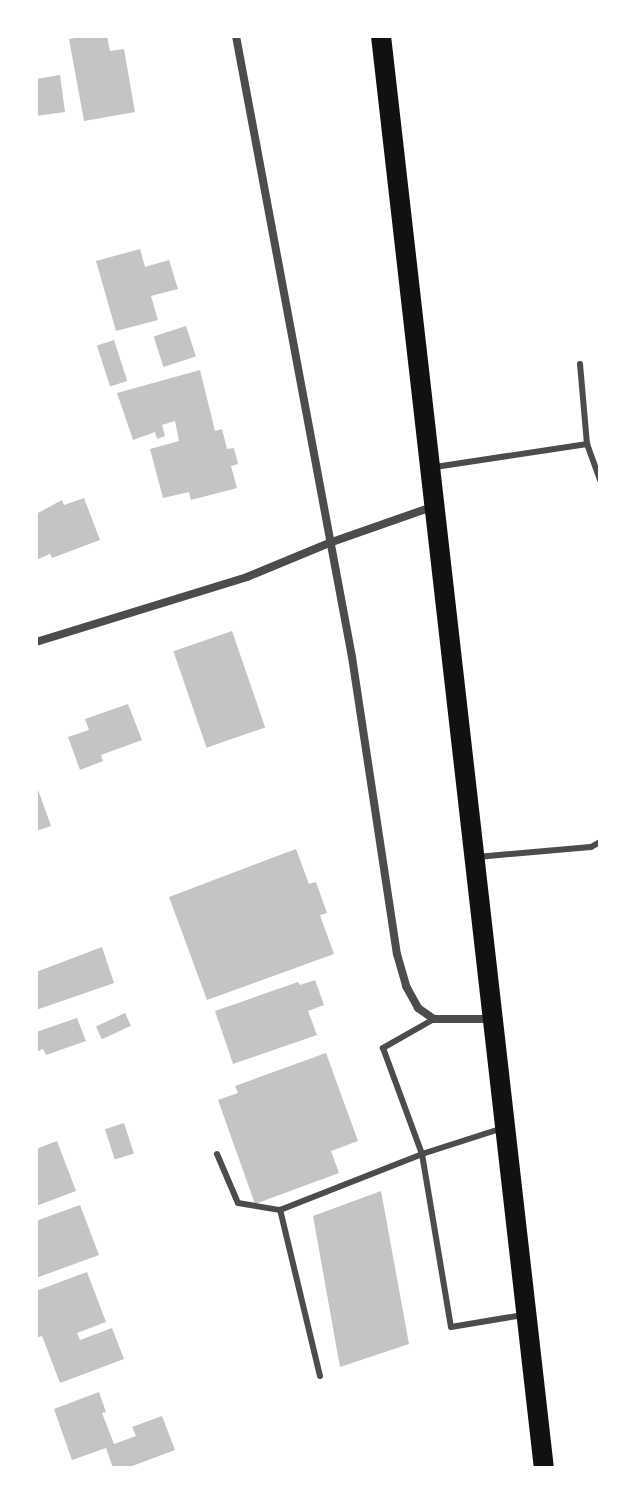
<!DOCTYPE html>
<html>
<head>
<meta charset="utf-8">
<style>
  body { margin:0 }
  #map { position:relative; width:636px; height:1504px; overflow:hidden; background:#fff; font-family:Commissioner,sans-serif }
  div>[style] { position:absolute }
  .building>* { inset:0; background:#c4c4c4; transform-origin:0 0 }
  .service>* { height:6px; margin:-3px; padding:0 3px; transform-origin:3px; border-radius:3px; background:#4c4c4c }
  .minor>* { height:8px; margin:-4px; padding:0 4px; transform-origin:4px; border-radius:4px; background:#4c4c4c }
  .primary>* { height:20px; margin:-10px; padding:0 10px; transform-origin:10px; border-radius:10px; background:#111 }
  span { translate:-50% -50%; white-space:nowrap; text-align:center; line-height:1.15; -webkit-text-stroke:7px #fff; paint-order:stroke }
  .frame { position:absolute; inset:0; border:38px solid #fff; pointer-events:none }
</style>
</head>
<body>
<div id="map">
  <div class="building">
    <i style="clip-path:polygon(87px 36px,107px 36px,110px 51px,124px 49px,135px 112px,84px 121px,69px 39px)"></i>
    <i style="clip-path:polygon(60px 75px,65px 112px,36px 116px,36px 79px)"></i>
    <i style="clip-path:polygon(140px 249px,145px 267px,169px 260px,178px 289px,151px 296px,158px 320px,116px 331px,96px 261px)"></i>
    <i style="left:186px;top:326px;width:32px;height:34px;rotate:72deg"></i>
    <i style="left:114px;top:340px;width:43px;height:18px;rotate:72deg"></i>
    <i style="clip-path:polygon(200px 370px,215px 431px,222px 429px,227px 449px,234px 448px,238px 464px,231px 466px,237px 488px,191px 500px,189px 492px,163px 498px,150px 449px,179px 441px,175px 421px,162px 425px,165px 436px,157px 439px,155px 432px,133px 440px,117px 393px)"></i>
    <i style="clip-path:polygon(84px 498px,100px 540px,52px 558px,50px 554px,36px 560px,36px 514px,62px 500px,64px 505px)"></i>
    <i style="left:232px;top:631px;width:102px;height:62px;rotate:71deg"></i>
    <i style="clip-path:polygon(128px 704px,142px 740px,101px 755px,103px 761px,80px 770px,68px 737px,89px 730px,85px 719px)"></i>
    <i style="clip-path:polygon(36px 784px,51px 826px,36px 831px)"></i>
    <i style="clip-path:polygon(296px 849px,309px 884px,316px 882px,327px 913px,320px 915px,334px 954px,207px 1000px,169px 897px)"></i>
    <i style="clip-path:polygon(102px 947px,114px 983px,36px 1010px,36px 972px)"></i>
    <i style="clip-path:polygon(315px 980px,324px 1005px,308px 1011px,317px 1035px,233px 1064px,215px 1011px,298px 982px,300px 985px)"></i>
    <i style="left:125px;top:1013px;width:14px;height:32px;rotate:65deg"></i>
    <i style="clip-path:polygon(77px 1018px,86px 1041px,46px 1055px,43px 1049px,36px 1052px,36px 1032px)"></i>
    <i style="clip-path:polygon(326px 1053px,358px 1141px,331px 1151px,339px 1173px,255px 1204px,218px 1100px,238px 1093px,235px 1086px)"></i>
    <i style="left:124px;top:1123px;width:32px;height:20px;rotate:72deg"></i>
    <i style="clip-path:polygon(57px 1141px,76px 1191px,36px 1206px,36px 1149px)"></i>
    <i style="clip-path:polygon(381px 1191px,409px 1344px,340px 1367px,313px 1216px)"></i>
    <i style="clip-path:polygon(80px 1205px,99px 1255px,36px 1278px,36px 1221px)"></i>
    <i style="clip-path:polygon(87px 1272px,106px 1322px,77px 1333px,80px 1340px,112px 1328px,124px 1359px,60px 1383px,42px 1336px,36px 1338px,36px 1291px)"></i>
    <i style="clip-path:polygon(99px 1392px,106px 1412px,102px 1413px,114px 1444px,136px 1436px,132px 1427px,162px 1416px,175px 1450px,127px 1468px,113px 1468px,106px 1448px,72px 1460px,54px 1409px)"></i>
  </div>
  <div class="service">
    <i style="left:580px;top:364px;width:80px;rotate:85deg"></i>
    <i style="left:435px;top:467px;width:154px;rotate:-8.6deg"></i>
    <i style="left:587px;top:444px;width:38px;rotate:70deg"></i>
    <i style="left:477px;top:857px;width:114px;rotate:-5deg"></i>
    <i style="left:591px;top:847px;width:10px;rotate:-29deg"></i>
    <i style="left:434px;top:1019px;width:59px;rotate:150.4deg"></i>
    <i style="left:383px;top:1048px;width:113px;rotate:69.8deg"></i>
    <i style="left:422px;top:1154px;width:175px;rotate:80.5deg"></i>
    <i style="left:451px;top:1327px;width:73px;rotate:-9.5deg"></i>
    <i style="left:217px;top:1154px;width:53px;rotate:66.8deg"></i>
    <i style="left:238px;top:1203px;width:43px;rotate:9.5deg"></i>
    <i style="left:320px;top:1376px;width:171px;rotate:-103.5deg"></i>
    <i style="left:280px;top:1210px;width:153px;rotate:-21.5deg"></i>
    <i style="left:422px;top:1154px;width:85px;rotate:-17.8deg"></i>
  </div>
  <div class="minor">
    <i style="left:236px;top:36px;width:632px;rotate:79.42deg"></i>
    <i style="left:352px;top:657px;width:300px;rotate:81.4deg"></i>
    <i style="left:397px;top:954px;width:33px;rotate:74deg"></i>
    <i style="left:406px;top:986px;width:25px;rotate:61deg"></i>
    <i style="left:418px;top:1008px;width:19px;rotate:35deg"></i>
    <i style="left:434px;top:1019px;width:59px"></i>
    <i style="left:36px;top:642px;width:221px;rotate:-17.1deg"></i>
    <i style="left:247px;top:577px;width:89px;rotate:-22.5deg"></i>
    <i style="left:329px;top:543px;width:109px;rotate:-19.3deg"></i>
  </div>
  <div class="primary">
    <i style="left:381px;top:36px;width:1441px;rotate:83.51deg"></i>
  </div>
  <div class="frame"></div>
</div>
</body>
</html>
